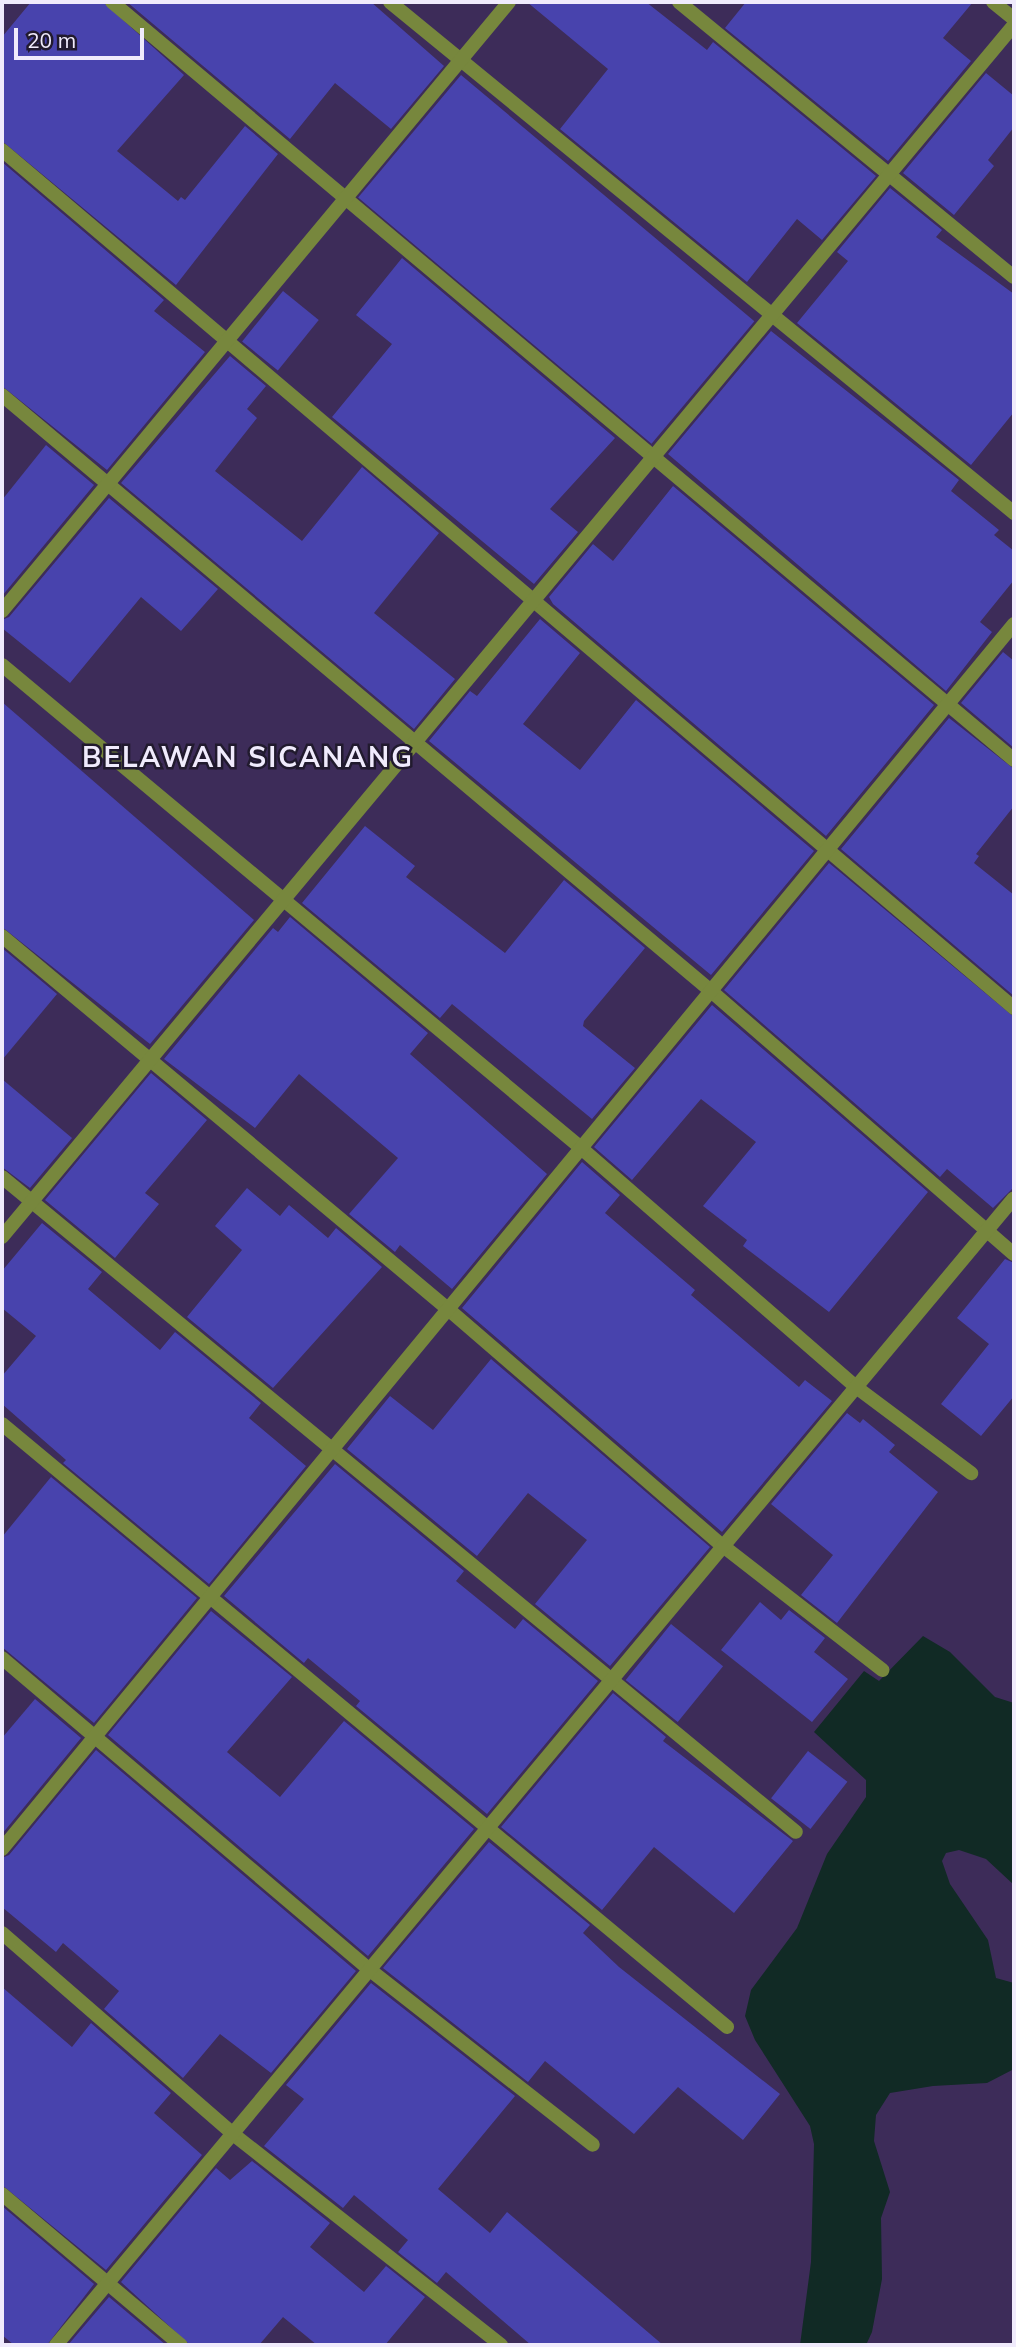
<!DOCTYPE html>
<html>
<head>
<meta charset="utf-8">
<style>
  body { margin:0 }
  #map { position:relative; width:1016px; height:2347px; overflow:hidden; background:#3d2c59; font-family:Mulish,sans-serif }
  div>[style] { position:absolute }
  .water>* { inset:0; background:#112a25 }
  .building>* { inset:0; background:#4843ad; transform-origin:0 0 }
  .minor>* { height:14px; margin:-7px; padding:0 7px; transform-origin:7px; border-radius:7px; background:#77873d }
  span { translate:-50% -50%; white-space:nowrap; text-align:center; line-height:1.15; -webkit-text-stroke:5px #211a2e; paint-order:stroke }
  .district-label { font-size:28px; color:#f0ebfc; font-weight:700; letter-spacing:2px }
  .frame { position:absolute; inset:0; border:4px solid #f0ebfc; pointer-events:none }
  .scale { position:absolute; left:14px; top:28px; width:130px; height:32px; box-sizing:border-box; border:4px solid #f0ebfc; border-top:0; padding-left:9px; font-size:21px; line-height:24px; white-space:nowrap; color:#f0ebfc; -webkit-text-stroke:5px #211a2e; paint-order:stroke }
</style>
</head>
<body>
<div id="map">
  <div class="water">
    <i style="clip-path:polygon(923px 1636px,950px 1652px,995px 1697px,1014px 1703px,1014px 1885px,986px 1859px,959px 1850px,946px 1853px,942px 1861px,950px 1884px,988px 1940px,996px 1978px,1014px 1983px,1014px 2069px,987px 2083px,933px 2086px,890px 2093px,876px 2115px,874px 2141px,890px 2192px,881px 2218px,882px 2279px,872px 2332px,866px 2345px,800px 2345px,811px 2262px,814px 2144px,810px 2126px,755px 2040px,745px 2016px,751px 1990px,797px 1928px,827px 1854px,866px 1797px,866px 1780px,814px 1732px,864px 1671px,879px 1681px)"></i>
  </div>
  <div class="building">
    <i style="clip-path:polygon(31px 2px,103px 2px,184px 75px,117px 151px,178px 201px,181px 197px,185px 200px,245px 126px,278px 154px,176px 285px,2px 141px,2px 37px)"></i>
    <i style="clip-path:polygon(127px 2px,371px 2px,444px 66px,391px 129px,335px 83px,290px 139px)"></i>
    <i style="clip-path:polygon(527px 2px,646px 2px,707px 50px,713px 42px,876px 176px,822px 240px,797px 219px,747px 282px,560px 129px,608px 69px)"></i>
    <i style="clip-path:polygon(746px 2px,973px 2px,943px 38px,971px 61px,888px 161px,725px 28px)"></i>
    <i style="clip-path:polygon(986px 73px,1014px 96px,1014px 127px,988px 160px,994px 166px,954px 215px,903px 173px)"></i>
    <i style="left:461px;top:75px;width:383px;height:160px;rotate:40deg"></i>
    <i style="clip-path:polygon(2px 162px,164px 300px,154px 311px,205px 352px,107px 470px,2px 386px)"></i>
    <i style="clip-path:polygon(890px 188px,942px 230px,936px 237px,1014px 294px,1014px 412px,971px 465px,797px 323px,848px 261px,837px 252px)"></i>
    <i style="clip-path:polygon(402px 258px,615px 438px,550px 509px,578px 532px,534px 584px,332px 417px,392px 344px,356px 315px)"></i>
    <i style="left:283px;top:291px;width:46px;height:65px;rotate:39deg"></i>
    <i style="clip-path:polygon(771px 331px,959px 480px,951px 491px,999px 530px,994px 535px,1014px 551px,1014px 580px,980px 622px,992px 632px,946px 691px,668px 454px)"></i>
    <i style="clip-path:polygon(230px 356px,266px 386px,247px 409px,257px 418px,215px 471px,302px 541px,362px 467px,439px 533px,374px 613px,455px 679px,414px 729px,121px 483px)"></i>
    <i style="clip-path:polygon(46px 445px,94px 485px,2px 596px,2px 500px)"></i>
    <i style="clip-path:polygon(673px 486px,934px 705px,826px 836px,553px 604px,549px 597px,593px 544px,613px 561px)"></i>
    <i style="clip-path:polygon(109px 498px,218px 589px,181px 631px,141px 597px,70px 683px,2px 628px,2px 620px,9px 617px)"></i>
    <i style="clip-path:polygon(540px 619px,580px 653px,523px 724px,580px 770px,636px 700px,814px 851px,711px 975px,429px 741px,470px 691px,477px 696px)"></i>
    <i style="clip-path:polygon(1003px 652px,1014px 661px,1014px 748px,961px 703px)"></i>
    <i style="clip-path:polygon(2px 702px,254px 920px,150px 1044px,2px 927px)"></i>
    <i style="clip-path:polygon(949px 718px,1014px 769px,1014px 806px,976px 854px,979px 856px,974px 863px,1014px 895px,1014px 996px,841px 849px)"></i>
    <i style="clip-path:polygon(365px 826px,415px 866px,406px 877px,505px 953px,564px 880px,645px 948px,584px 1021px,583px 1026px,635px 1068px,592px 1119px,452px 1004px,440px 1018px,302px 903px)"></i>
    <i style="clip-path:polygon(829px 863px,1014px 1017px,1014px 1187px,993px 1208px,947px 1169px,940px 1177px,724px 990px)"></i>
    <i style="clip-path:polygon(290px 917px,428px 1033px,410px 1054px,547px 1174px,452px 1289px,400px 1245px,395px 1252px,349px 1214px,398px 1158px,299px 1074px,255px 1128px,164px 1059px,273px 928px,278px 932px)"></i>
    <i style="clip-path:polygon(2px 948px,57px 994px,2px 1060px)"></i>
    <i style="clip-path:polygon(712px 1005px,928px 1192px,829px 1312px,743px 1246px,747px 1240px,703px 1206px,756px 1142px,701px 1099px,632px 1180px,594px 1147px)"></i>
    <i style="clip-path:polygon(151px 1073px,207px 1120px,145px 1193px,159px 1204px,115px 1258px,45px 1200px)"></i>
    <i style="clip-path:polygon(2px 1079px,72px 1138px,30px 1188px,2px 1167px)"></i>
    <i style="clip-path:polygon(582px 1162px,620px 1195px,605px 1213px,695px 1290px,691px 1295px,799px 1387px,805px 1380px,832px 1401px,722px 1532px,462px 1308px)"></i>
    <i style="clip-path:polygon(247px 1188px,280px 1216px,289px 1205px,328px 1238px,336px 1228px,382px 1267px,273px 1388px,187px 1317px,242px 1250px,215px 1226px)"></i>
    <i style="clip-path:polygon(42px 1223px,102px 1272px,88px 1289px,160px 1350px,175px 1332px,261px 1403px,249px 1418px,306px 1466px,209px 1584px,63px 1463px,66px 1460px,2px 1404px,2px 1376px,36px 1336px,2px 1308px,2px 1271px)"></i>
    <i style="clip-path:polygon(1005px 1259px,1014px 1263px,1014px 1396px,981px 1436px,941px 1404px,989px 1344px,957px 1318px)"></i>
    <i style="clip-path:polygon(491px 1359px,710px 1547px,610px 1666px,535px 1604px,587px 1540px,528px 1493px,477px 1556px,347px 1449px,390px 1396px,433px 1430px)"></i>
    <i style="clip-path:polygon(847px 1413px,860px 1423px,863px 1419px,895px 1445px,889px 1452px,938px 1492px,837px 1623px,801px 1595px,833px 1555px,771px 1504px)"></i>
    <i style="clip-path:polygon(335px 1464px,464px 1571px,456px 1581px,515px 1629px,523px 1619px,598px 1681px,487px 1814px,356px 1706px,360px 1701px,308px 1658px,304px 1663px,224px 1596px)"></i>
    <i style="clip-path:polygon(51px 1477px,197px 1598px,94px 1723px,2px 1647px,2px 1537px)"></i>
    <i style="clip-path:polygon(760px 1602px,781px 1620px,789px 1610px,825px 1638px,814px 1652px,848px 1679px,812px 1722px,721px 1650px)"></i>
    <i style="clip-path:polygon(211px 1611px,292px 1677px,227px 1752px,280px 1797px,344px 1721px,474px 1829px,368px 1956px,108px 1735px)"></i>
    <i style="left:671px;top:1624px;width:67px;height:72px;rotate:39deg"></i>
    <i style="clip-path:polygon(613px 1693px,666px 1737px,663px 1741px,793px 1841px,734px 1913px,654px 1847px,602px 1910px,501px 1827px)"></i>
    <i style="clip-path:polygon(35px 1699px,81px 1738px,2px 1834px,2px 1738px)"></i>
    <i style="clip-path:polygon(96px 1750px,356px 1971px,271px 2073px,220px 2034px,183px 2078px,104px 2009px,119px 1991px,63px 1943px,56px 1952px,2px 1907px,2px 1858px,9px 1855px)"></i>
    <i style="left:808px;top:1751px;width:50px;height:60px;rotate:38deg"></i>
    <i style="clip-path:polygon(489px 1842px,590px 1925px,583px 1933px,619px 1967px,780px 2094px,743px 2140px,678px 2087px,634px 2134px,545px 2061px,528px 2082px,383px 1968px)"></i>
    <i style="clip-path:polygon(371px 1983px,515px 2096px,438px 2189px,490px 2233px,507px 2212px,663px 2345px,531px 2345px,446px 2272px,437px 2283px,398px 2252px,408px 2240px,354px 2195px,343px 2208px,264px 2146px,304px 2099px,286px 2085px)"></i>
    <i style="clip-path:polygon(2px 1987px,72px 2047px,91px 2023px,171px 2093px,154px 2113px,202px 2155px,106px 2270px,2px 2185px)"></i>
    <i style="clip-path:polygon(252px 2161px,330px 2223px,310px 2247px,364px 2292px,386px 2266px,425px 2297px,385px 2345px,317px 2345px,283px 2317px,259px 2345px,190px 2345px,121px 2282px,216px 2168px,230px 2180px)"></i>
    <i style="clip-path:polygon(2px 2206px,94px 2284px,47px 2345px,14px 2345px,2px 2335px)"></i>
    <i style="clip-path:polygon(109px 2297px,166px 2345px,68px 2345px)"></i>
  </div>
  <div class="minor">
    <i style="left:112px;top:2px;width:1178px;rotate:40.04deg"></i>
    <i style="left:390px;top:2px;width:807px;rotate:39.31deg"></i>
    <i style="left:679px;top:2px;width:433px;rotate:39.4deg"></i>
    <i style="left:993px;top:2px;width:27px;rotate:39deg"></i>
    <i style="left:2px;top:150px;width:1327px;rotate:40.29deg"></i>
    <i style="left:2px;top:395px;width:926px;rotate:40.05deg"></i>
    <i style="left:711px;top:991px;width:401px;rotate:41deg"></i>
    <i style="left:2px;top:611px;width:792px;rotate:-50.22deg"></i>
    <i style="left:2px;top:665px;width:754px;rotate:39.83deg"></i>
    <i style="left:581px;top:1148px;width:364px;rotate:41deg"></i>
    <i style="left:856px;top:1387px;width:144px;rotate:36.8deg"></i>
    <i style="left:2px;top:936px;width:581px;rotate:39.91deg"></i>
    <i style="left:448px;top:1309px;width:363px;rotate:40.8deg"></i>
    <i style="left:723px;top:1546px;width:202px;rotate:37.9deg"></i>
    <i style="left:2px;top:1177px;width:1029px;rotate:39.52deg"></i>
    <i style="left:2px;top:1237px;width:1579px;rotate:-50.14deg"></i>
    <i style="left:2px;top:1424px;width:943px;rotate:39.75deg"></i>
    <i style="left:2px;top:1658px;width:482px;rotate:40.3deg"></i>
    <i style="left:370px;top:1970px;width:283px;rotate:38.1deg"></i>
    <i style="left:2px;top:1849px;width:1589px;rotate:-50.44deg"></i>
    <i style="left:2px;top:1933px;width:306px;rotate:41deg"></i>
    <i style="left:233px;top:2134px;width:341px;rotate:38.2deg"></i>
    <i style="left:2px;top:2194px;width:234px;rotate:40.2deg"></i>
    <i style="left:56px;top:2345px;width:1494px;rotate:-50.13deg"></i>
  </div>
  <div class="district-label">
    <span style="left:248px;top:757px">BELAWAN SICANANG</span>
  </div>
  <div class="frame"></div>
  <div class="scale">20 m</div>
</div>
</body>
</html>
